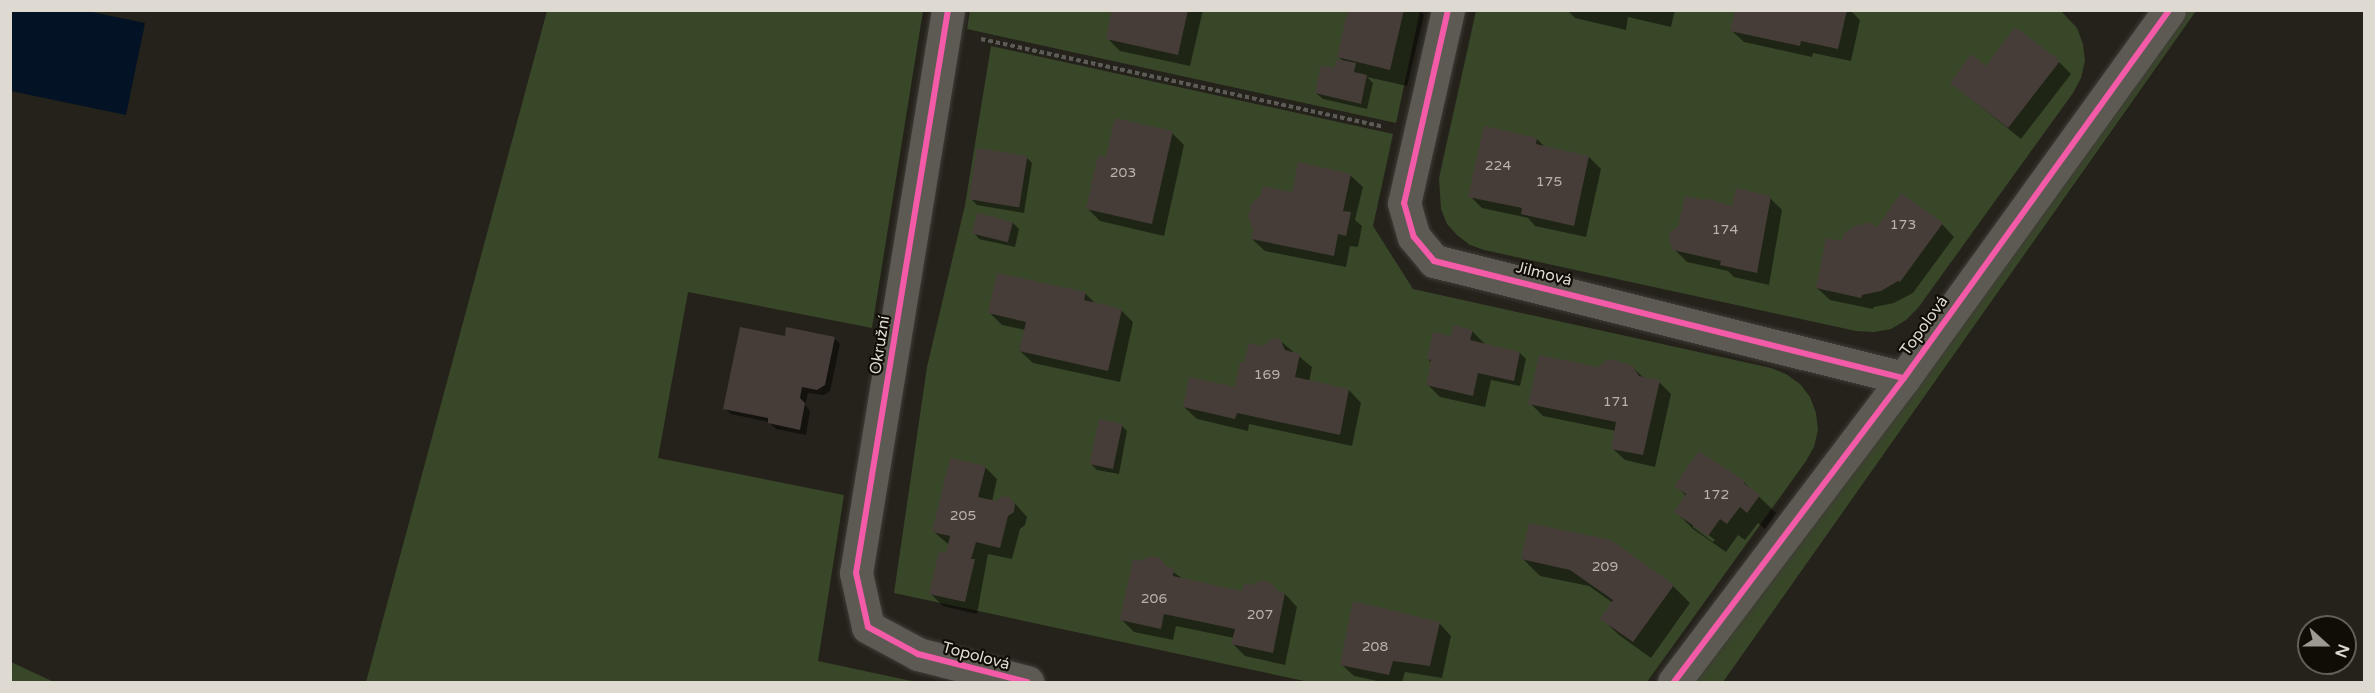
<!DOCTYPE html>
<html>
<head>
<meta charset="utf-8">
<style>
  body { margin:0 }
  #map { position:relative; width:2375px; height:693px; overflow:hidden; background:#24221a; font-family:"Varela Round",sans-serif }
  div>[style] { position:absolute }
  .green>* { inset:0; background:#394729 }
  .water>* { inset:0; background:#031224 }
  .shadow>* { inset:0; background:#0007 }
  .building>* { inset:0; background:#463d38; transform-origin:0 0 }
  .path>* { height:4px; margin-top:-2px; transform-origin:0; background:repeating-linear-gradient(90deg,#5d5b56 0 4.5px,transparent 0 7.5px) }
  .roads { filter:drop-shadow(0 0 2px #3f3c37) drop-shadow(0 0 2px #3f3c37) }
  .minor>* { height:33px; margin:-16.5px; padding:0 16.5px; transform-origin:16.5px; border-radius:16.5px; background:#5d5a54 }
  .cycleway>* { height:6px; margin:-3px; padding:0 3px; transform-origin:3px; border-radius:3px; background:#f35aa7 }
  span { translate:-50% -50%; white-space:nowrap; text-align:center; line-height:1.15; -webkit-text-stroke:4.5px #100d07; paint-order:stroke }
  .number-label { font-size:14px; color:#b8b3ab }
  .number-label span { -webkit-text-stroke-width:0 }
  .street-label { font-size:16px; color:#dedad1 }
  .frame { position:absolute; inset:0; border:12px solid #dedad1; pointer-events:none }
  .north { position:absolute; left:2297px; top:615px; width:60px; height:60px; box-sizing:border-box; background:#100d07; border:2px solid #625f58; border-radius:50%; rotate:111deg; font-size:16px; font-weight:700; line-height:24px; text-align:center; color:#dedad1 }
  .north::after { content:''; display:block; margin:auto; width:21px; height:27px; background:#9d9a91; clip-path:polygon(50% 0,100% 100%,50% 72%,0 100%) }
</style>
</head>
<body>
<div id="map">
  <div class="green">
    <i style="clip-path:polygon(970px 10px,1420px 11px,1396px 123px,967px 29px)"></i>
    <i style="clip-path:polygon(547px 11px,923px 11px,872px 328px,688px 292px,658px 458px,844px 495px,818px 661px,916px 682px,366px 682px)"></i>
    <i style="clip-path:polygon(1476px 11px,2061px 11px,2077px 28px,2083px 44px,2085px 61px,2081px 78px,2073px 93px,1918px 308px,1906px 320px,1891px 329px,1874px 332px,1856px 331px,1484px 250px,1470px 245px,1457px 235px,1447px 224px,1441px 209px,1439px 178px)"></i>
    <i style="clip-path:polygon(2182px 11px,2196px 11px,1723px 682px,1686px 682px)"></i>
    <i style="clip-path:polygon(991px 46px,1393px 134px,1373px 226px,1413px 289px,1771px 368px,1786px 374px,1800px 384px,1810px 397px,1816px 413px,1818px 430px,1814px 447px,1806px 461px,1647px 682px,1309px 682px,894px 593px,927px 367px,965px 205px)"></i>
    <i style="clip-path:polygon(11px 662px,54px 682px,11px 682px)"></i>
  </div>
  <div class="water">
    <i style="clip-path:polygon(11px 10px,87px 11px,145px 23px,126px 115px,11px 91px)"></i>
  </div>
  <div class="shadow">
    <i style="clip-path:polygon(1114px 10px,1203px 10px,1190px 66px,1120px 51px,1108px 39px)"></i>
    <i style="clip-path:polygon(1349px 10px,1419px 10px,1424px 15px,1407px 86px,1367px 77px,1373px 83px,1367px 109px,1323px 99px,1316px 93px,1344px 62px,1339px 57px)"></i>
    <i style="clip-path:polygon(1567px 10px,1675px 10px,1671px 27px,1628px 17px,1626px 30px,1575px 18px)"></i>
    <i style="clip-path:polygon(1737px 10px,1850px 10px,1860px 20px,1851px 61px,1813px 53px,1812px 57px,1744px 42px,1731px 30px)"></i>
    <i style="clip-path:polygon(2059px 62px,2071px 74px,2021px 139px,1951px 83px,1986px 68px)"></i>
    <i style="clip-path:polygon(1172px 133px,1184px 145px,1164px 236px,1100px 221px,1087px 208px,1107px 159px)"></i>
    <i style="clip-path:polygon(1537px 139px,1545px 147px,1589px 157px,1601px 169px,1586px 237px,1535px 226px,1528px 218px,1482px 208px,1470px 196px)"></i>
    <i style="clip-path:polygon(1026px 157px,1032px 163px,1024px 213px,977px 205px,971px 199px)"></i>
    <i style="clip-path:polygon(1350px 175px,1363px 187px,1355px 220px,1362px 226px,1358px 247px,1350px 246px,1346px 267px,1265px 251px,1252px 239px,1293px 194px)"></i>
    <i style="clip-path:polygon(1770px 198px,1782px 210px,1769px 285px,1734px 277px,1728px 271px,1687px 262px,1674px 249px,1733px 208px)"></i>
    <i style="clip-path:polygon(1013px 223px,1019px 229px,1015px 247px,979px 239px,973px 232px)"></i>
    <i style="clip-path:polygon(1942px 224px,1954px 237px,1913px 293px,1894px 303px,1874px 307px,1873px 309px,1830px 300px,1817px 288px,1843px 243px,1877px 229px)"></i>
    <i style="clip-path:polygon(1085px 293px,1096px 304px,1121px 310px,1133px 322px,1120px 382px,1033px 363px,1020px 351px,1025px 330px,1002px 325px,989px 312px)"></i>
    <i style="clip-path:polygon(1472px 331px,1485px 344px,1520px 353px,1526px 359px,1520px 386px,1491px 380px,1485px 407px,1440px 397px,1428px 385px,1432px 363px,1428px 359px,1452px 338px)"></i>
    <i style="clip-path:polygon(786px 338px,834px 338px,840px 344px,830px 391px,824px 395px,808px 393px,805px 405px,810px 411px,806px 435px,776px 429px,769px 422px,731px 414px,725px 408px)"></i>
    <i style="clip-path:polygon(1279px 340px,1312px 367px,1309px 382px,1349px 390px,1361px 403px,1352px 446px,1249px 424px,1248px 431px,1197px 419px,1184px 407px,1236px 389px,1245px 365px,1264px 348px)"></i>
    <i style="clip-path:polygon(1631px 366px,1644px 378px,1659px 382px,1671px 394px,1655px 467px,1625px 460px,1612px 448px,1616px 431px,1543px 416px,1530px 403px,1599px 369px)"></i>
    <i style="clip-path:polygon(1121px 425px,1127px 431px,1119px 474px,1097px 470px,1091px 464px)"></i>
    <i style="clip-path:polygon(985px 467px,997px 479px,992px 502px,1011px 499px,1027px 517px,1025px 525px,1020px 529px,1012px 559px,988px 554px,977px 614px,943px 606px,931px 594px,949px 545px,934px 532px)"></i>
    <i style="clip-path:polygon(evenodd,1744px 482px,1776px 513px,1765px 529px,1758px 523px,1745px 540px,1738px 535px,1726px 552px,1693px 529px,1676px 512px,1686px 496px,1676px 485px,1744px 482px,1693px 523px,1715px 540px,1713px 542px,1693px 527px,1693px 523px)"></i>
    <i style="clip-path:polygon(1610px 541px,1673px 586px,1690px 603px,1651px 658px,1619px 635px,1602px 619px,1613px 603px,1589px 586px,1540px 576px,1523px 559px)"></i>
    <i style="clip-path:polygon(1169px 569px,1183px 579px,1244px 593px,1251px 587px,1285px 594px,1297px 607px,1285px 665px,1245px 656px,1233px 644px,1234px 638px,1176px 626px,1173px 640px,1134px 632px,1121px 619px)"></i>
    <i style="clip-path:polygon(1439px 623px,1451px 636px,1442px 678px,1405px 672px,1402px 682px,1382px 682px,1354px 676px,1341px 664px)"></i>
  </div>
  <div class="building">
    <i style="clip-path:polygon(1112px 10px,1188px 10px,1178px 55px,1106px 39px)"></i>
    <i style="clip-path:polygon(1348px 10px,1404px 10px,1390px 70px,1337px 57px)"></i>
    <i style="clip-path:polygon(1735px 10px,1847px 10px,1838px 49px,1801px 41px,1800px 46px,1730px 31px)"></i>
    <i style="clip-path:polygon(2015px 27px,2060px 61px,2008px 128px,1950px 83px,1971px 54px,1986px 66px)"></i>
    <i style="clip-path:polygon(1337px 59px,1356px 63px,1354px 72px,1367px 75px,1361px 104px,1315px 93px,1321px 65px,1334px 68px)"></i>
    <i style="clip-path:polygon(1115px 118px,1173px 131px,1152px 224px,1086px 209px,1098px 155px,1106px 157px)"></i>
    <i style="clip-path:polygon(1484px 126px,1537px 138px,1536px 144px,1589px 156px,1574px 226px,1521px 214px,1522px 208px,1468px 197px)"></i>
    <i style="left:977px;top:148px;width:51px;height:52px;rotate:9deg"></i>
    <i style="clip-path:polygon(1298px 162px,1351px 174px,1343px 211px,1351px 212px,1346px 236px,1338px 234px,1334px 256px,1251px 239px,1253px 230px,1248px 217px,1251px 204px,1261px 195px,1263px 186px,1292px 192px)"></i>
    <i style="clip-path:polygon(1736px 188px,1771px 196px,1757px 273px,1720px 265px,1721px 261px,1673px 250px,1669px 240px,1670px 232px,1678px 227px,1685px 196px,1705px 200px,1706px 198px,1732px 206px)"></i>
    <i style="clip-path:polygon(1901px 193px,1943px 223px,1900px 282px,1898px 281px,1881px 291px,1862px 295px,1861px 298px,1816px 288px,1826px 238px,1842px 241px,1844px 233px,1858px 224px,1859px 226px,1869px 222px,1877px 227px)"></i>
    <i style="left:977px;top:213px;width:37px;height:21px;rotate:14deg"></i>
    <i style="clip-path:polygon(997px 273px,1086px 292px,1084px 300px,1122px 309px,1108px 371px,1019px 351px,1026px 322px,988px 313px)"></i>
    <i style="clip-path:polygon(1453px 325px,1473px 330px,1470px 340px,1520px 352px,1514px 381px,1478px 373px,1473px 396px,1426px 385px,1431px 360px,1427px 359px,1433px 332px,1451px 336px)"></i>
    <i style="clip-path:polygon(740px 327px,785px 336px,786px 327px,835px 337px,825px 385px,817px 390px,802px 387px,800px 398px,805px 403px,800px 430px,768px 423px,768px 418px,723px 409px)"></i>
    <i style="clip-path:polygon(1273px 338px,1280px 339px,1285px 350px,1300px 354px,1295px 377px,1349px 389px,1340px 435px,1237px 413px,1235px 419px,1183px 407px,1189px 377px,1235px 387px,1240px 362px,1244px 363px,1249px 343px,1263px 346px)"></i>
    <i style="clip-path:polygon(1539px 355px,1598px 367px,1609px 359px,1632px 365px,1639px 376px,1660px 380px,1643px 455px,1611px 449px,1616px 422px,1528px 404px)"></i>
    <i style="left:1099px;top:419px;width:24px;height:46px;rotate:12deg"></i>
    <i style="clip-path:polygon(1699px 451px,1745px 481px,1744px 483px,1760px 495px,1747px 513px,1740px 507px,1727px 524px,1720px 519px,1708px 536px,1674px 512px,1686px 494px,1674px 486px)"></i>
    <i style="clip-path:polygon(950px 458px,986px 466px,978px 497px,996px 501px,1003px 496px,1011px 498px,1015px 504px,1014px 512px,1008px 516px,1000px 548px,976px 542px,971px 559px,975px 559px,965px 602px,929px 594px,939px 551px,946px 553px,950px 536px,932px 532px)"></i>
    <i style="clip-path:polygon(1529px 523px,1611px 540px,1674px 585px,1633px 642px,1600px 619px,1613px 600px,1570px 570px,1521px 559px)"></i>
    <i style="clip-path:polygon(1150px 556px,1160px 558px,1167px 567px,1174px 568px,1173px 576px,1242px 591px,1244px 584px,1251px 585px,1262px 580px,1271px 583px,1279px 592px,1285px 593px,1273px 653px,1231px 644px,1235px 629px,1164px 614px,1161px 629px,1120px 620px,1133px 559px,1140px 561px)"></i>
    <i style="clip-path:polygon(1353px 601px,1440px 622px,1430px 666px,1393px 661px,1389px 675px,1340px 665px)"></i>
  </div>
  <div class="path">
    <i style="left:981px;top:39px;width:412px;rotate:12.3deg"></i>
  </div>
  <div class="roads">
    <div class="minor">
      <i style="left:948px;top:10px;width:570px;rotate:99.28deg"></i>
      <i style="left:856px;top:573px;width:55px;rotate:77.5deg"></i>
      <i style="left:868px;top:627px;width:57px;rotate:28.4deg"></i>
      <i style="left:918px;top:654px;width:113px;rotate:14.4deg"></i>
      <i style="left:1448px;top:10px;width:198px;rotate:102.8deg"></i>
      <i style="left:1404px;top:203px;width:35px;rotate:74deg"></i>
      <i style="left:1414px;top:237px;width:31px;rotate:50deg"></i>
      <i style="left:1434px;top:261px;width:484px;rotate:14deg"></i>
      <i style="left:1674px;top:682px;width:381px;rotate:-52.9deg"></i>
      <i style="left:1904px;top:378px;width:453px;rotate:-54.2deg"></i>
    </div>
  </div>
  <div class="cycleway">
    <i style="left:948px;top:10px;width:570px;rotate:99.28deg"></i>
    <i style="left:856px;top:573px;width:55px;rotate:77.5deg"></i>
    <i style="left:868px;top:627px;width:57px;rotate:28.4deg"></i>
    <i style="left:918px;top:654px;width:113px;rotate:14.4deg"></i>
    <i style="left:1448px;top:10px;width:198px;rotate:102.8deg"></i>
    <i style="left:1404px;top:203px;width:35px;rotate:74deg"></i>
    <i style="left:1414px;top:237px;width:31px;rotate:50deg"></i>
    <i style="left:1434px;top:261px;width:484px;rotate:14deg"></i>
    <i style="left:1674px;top:682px;width:381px;rotate:-52.9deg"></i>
    <i style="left:1904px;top:378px;width:453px;rotate:-54.2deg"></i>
  </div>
  <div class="number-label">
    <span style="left:1498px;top:166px">224</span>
    <span style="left:1123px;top:173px">203</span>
    <span style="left:1549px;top:182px">175</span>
    <span style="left:1903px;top:225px">173</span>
    <span style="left:1725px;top:230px">174</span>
    <span style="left:1267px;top:375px">169</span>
    <span style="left:1616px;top:402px">171</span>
    <span style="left:1716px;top:495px">172</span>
    <span style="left:963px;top:516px">205</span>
    <span style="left:1605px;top:567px">209</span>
    <span style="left:1154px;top:599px">206</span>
    <span style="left:1260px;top:615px">207</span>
    <span style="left:1375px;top:647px">208</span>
  </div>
  <div class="street-label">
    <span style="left:1544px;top:274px;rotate:14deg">Jilmová</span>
    <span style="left:1924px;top:326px;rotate:-54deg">Topolová</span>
    <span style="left:880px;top:345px;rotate:-81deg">Okružní</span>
    <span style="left:976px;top:656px;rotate:15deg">Topolová</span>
  </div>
  <div class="frame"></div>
  <div class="north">N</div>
</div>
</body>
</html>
